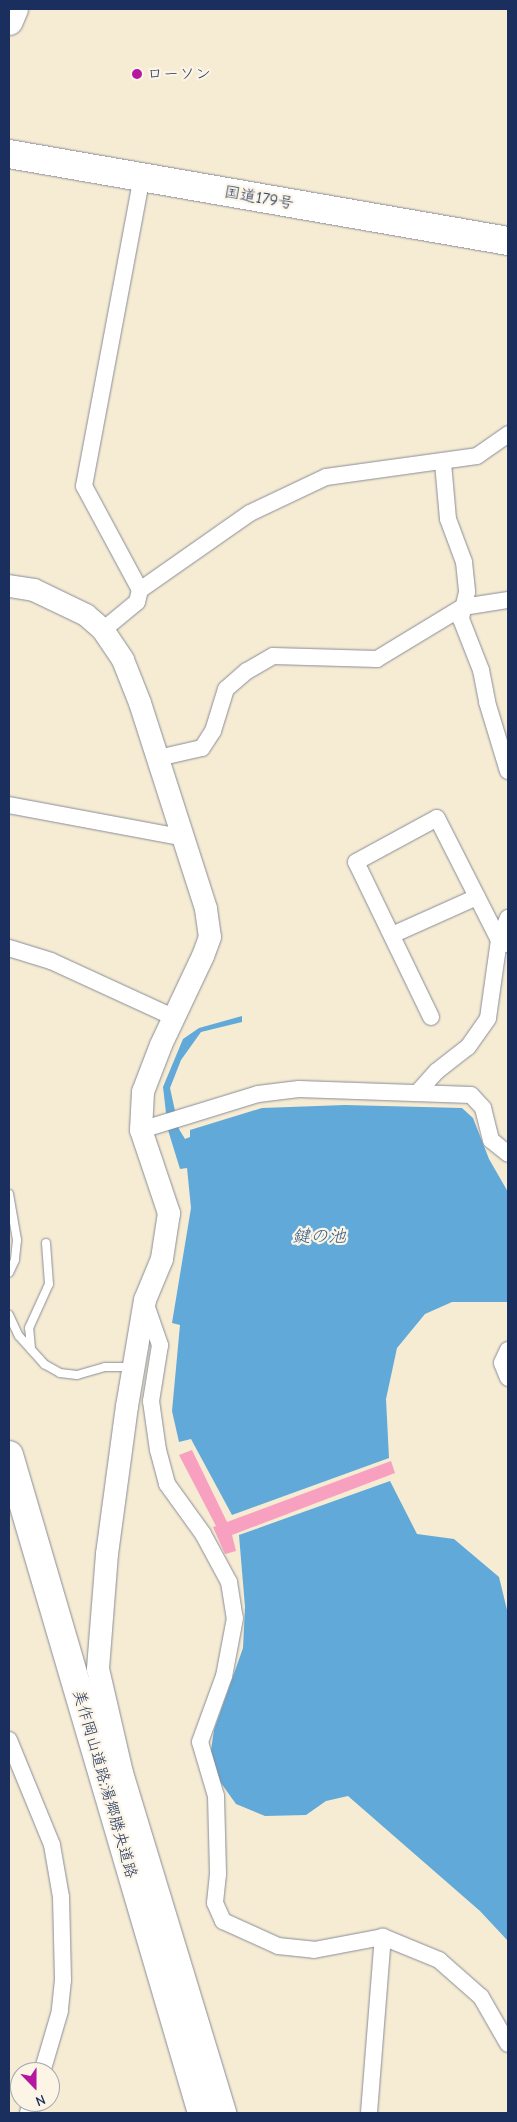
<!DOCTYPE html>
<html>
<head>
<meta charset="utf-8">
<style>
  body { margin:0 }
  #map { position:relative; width:517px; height:2122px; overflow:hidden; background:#f6ebd3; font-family:"Comic Neue","Klee One",sans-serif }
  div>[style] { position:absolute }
  .water>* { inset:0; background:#61a9d8 }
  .building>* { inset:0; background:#f7a0bf }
  .roads { filter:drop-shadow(0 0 1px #888d98) drop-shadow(0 0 1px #888d98) }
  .lane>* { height:8px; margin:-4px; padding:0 4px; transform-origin:4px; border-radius:4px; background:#fff }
  .street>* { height:16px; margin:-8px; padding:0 8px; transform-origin:8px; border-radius:8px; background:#fff }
  .secondary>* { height:22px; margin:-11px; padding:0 11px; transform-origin:11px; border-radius:11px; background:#fff }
  .highway>* { height:28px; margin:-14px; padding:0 14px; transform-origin:14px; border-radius:14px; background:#fff }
  .dots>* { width:14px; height:14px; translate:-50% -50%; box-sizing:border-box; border:2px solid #fcf5e5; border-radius:50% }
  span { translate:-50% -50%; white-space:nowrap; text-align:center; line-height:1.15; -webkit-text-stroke:4.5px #fcf5e5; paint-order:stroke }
  .poi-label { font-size:16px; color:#1b2f5e }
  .left { translate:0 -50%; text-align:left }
  .street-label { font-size:16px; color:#1b2f5e }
  .water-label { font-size:18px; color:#345a89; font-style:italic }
  .frame { position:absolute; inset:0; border:10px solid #1b2f5e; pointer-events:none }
  .north { position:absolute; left:10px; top:2062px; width:50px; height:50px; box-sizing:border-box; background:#fcf5e5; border:1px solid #a2a6af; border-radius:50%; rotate:158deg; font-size:14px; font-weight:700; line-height:20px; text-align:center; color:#1b2f5e }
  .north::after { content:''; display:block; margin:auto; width:18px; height:22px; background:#b5179e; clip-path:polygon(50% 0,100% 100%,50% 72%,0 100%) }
</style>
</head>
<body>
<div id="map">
  <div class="water">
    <i style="clip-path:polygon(242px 1016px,242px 1022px,201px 1032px,181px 1060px,170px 1088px,179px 1129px,185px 1139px,190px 1137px,190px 1130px,262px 1108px,345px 1105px,462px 1108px,473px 1118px,489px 1159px,508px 1192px,508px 1302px,452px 1302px,425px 1314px,397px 1348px,386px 1399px,389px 1458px,232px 1515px,191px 1439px,179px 1442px,172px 1411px,180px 1325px,172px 1323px,191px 1208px,187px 1168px,180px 1169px,168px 1130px,163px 1087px,183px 1039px,199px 1028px)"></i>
    <i style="clip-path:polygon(390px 1481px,417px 1534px,454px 1539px,499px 1577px,508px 1614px,508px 1941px,480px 1911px,348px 1796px,326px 1801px,306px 1815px,265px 1816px,236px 1804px,221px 1783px,210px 1757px,214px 1730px,243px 1648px,245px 1607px,239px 1535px)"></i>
  </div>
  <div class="building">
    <i style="clip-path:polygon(192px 1450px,227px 1522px,391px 1461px,395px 1473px,232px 1535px,236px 1551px,225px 1554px,213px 1527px,216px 1526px,179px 1455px)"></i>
  </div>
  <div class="roads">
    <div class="lane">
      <i style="left:9px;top:1194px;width:47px;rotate:80.1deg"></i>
      <i style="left:17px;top:1240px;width:20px;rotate:96deg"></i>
      <i style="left:15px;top:1260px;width:14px;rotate:115deg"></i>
      <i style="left:9px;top:1315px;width:23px;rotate:65deg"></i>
      <i style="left:19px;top:1336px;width:38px;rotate:48deg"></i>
      <i style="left:44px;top:1364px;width:18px;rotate:29deg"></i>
      <i style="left:60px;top:1373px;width:17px;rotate:7deg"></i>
      <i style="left:77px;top:1375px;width:29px;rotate:-16deg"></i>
      <i style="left:105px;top:1367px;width:27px"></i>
      <i style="left:31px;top:1349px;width:21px;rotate:-95deg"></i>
      <i style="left:29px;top:1328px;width:48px;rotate:-65.6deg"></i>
      <i style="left:49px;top:1284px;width:41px;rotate:-94.2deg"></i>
    </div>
    <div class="street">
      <i style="left:443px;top:463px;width:56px;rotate:84.9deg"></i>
      <i style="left:448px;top:519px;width:46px;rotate:69.6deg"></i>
      <i style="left:464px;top:562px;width:30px;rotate:84deg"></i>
      <i style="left:467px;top:592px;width:28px;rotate:103deg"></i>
      <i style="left:461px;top:619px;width:55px;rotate:68.6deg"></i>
      <i style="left:481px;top:670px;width:33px;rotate:79deg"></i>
      <i style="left:487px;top:702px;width:72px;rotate:73.1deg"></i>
      <i style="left:140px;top:590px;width:118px;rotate:-118.3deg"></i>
      <i style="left:84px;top:486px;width:314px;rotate:-79.4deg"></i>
      <i style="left:103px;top:630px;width:44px;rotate:-39.5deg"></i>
      <i style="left:137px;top:602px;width:12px;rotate:-76deg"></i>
      <i style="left:140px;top:590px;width:134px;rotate:-35deg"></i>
      <i style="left:250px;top:513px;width:84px;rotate:-25.3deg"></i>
      <i style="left:326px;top:477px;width:152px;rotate:-7.9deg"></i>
      <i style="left:477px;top:456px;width:38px;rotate:-35deg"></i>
      <i style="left:158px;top:758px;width:45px;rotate:-12.8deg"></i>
      <i style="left:202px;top:748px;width:20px;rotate:-57deg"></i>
      <i style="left:213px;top:731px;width:44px;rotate:-72.8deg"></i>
      <i style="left:226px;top:689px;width:28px;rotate:-41deg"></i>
      <i style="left:247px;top:671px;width:30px;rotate:-30deg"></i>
      <i style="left:273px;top:656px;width:104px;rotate:1.7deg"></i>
      <i style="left:377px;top:659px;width:100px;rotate:-31.2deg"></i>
      <i style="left:463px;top:607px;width:46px;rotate:-8.8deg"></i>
      <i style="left:9px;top:805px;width:179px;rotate:10.6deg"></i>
      <i style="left:392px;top:935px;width:93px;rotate:-24.1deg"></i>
      <i style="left:9px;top:948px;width:44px;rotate:17.2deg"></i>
      <i style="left:51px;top:961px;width:136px;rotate:24.7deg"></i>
      <i style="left:431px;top:1017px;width:172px;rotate:-115.8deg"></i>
      <i style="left:356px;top:862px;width:92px;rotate:-28.5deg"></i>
      <i style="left:437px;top:818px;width:137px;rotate:63.1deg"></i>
      <i style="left:499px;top:940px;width:10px;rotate:24deg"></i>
      <i style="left:418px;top:1092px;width:28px;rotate:-48deg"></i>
      <i style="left:437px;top:1071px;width:39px;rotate:-38deg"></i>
      <i style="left:468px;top:1047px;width:35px;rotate:-55deg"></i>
      <i style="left:488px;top:1018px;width:79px;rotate:-82deg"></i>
      <i style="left:499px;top:940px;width:24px;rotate:-68deg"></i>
      <i style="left:141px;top:1130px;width:122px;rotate:-17.1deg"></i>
      <i style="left:258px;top:1094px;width:41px;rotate:-7deg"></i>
      <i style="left:299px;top:1089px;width:172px;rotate:2deg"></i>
      <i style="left:471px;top:1095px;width:18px;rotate:47deg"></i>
      <i style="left:483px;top:1108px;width:33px;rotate:76deg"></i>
      <i style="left:491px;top:1140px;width:22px;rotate:39deg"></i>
      <i style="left:145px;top:1302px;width:46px;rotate:70.8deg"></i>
      <i style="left:160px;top:1345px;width:57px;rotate:99.1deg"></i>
      <i style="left:151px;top:1401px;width:49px;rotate:81.9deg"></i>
      <i style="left:158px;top:1450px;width:35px;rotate:75deg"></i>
      <i style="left:167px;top:1484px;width:62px;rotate:54.2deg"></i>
      <i style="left:203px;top:1534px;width:55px;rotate:61.6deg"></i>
      <i style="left:229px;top:1582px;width:36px;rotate:81deg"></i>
      <i style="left:235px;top:1618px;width:59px;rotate:100.7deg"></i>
      <i style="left:224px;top:1676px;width:70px;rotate:110deg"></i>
      <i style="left:200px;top:1742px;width:56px;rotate:73.5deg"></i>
      <i style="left:216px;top:1796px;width:78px;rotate:88.5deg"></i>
      <i style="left:218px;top:1874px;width:29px;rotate:96deg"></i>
      <i style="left:215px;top:1903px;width:20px;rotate:66deg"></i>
      <i style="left:223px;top:1921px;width:60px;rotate:24.4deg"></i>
      <i style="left:278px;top:1946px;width:36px;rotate:6deg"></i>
      <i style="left:314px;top:1950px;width:70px;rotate:-10.7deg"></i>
      <i style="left:383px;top:1937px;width:61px;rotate:22.3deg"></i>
      <i style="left:439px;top:1960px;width:56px;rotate:41.4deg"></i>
      <i style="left:481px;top:1997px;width:54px;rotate:60.1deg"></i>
      <i style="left:508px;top:1350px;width:14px;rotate:115deg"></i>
      <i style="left:502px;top:1363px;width:16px;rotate:68deg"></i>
      <i style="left:9px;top:1740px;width:113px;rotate:67.7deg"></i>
      <i style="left:52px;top:1845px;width:53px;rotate:80.2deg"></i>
      <i style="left:61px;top:1897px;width:83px;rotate:88.6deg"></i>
      <i style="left:63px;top:1980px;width:31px;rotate:96deg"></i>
      <i style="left:60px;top:2011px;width:64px;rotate:106.4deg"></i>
      <i style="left:28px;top:2113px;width:11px;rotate:-75deg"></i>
      <i style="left:369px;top:2113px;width:177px;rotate:-85.5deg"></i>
    </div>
    <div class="secondary">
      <i style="left:9px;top:586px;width:25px;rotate:9deg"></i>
      <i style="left:34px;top:590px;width:58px;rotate:25.7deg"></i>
      <i style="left:86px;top:615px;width:23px;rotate:41deg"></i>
      <i style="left:103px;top:630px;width:36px;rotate:56deg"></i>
      <i style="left:123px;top:660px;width:46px;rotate:68.4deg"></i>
      <i style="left:140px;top:703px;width:216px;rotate:72.2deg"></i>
      <i style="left:206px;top:909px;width:28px;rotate:82deg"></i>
      <i style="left:210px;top:937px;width:20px;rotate:110deg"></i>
      <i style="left:203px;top:956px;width:98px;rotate:115.3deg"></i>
      <i style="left:161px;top:1045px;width:50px;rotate:111deg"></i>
      <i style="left:143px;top:1092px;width:38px;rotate:93deg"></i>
      <i style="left:141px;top:1130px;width:88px;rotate:71.4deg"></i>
      <i style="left:169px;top:1213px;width:47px;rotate:98.7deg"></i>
      <i style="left:162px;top:1259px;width:44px;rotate:112.5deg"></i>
      <i style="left:145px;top:1300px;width:108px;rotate:99.6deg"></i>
      <i style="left:127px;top:1406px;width:149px;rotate:97.7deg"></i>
      <i style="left:107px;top:1554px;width:115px;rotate:94.5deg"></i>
      <i style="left:98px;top:1669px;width:107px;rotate:77deg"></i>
      <i style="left:122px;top:1773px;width:355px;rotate:73.1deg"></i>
    </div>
    <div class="highway">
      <i style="left:9px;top:21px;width:13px;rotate:-67deg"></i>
      <i style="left:9px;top:154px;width:507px;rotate:9.89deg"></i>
      <i style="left:9px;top:1455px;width:686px;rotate:73.65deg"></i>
    </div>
  </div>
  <div class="dots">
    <i style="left:137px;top:74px;background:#b5179e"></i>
  </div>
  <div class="poi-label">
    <span class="left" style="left:147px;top:74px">ローソン</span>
  </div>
  <div class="street-label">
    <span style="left:259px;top:198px;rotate:10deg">国道179号</span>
    <span style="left:105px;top:1784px;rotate:74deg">美作岡山道路;湯郷勝央道路</span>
  </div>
  <div class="water-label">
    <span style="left:319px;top:1237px">鍵の池</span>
  </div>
  <div class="frame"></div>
  <div class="north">N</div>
</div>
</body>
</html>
